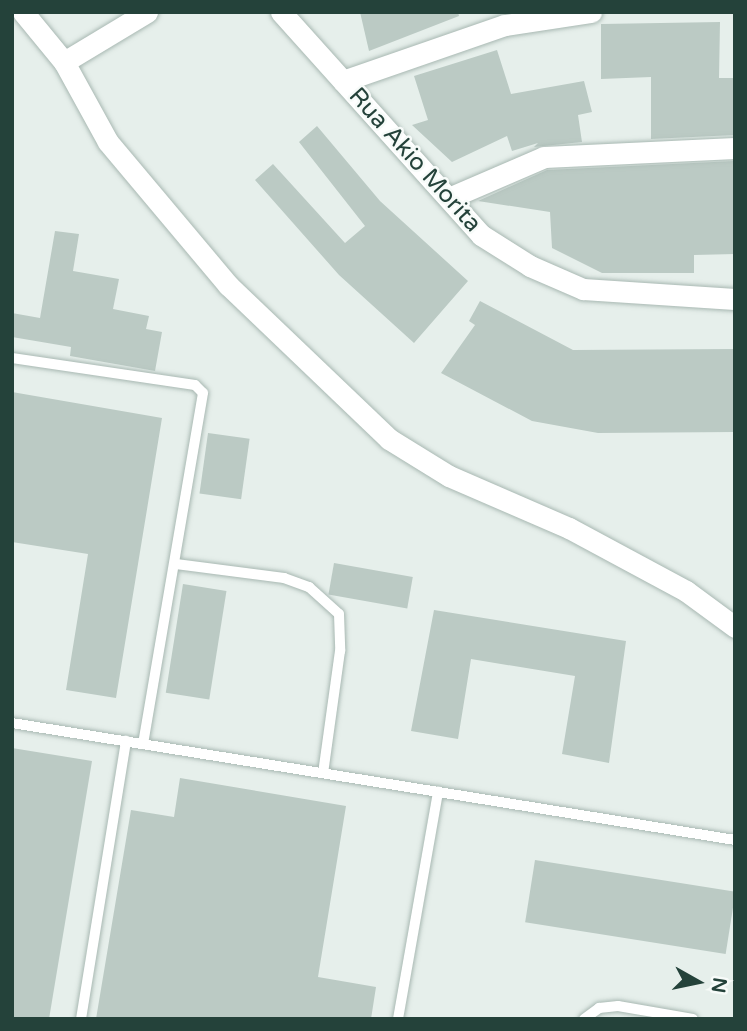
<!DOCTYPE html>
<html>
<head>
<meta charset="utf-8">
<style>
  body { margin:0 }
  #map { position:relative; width:747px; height:1031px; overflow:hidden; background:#e6efeb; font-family:"Varela Round",sans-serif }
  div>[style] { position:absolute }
  .building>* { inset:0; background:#bbcac4; transform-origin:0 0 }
  .roads { filter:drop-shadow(0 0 2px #a8b8b2) drop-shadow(0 0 2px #a8b8b2) }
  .service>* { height:10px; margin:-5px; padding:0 5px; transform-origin:5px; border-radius:5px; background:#fff }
  .minor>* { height:21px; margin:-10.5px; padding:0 10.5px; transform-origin:10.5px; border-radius:10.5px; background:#fff }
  span { translate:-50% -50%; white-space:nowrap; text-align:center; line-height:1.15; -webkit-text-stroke:5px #f7fbf9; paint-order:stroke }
  .street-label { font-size:24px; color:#24423a }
  .frame { position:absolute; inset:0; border:14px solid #24423a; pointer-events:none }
  .north { position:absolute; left:663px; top:947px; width:70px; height:70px; -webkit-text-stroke:5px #f7fbf9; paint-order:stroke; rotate:99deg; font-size:19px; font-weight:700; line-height:28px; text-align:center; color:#24423a }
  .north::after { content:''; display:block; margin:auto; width:24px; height:32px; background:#24423a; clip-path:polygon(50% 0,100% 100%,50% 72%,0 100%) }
</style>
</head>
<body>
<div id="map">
  <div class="building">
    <i style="clip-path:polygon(360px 12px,458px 12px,459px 16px,369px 51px)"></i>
    <i style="clip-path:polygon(720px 22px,719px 78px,734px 78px,735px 135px,651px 139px,651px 77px,601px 79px,601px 24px)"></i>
    <i style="clip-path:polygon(497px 50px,511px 94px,584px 81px,592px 112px,578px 115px,582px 142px,534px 147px,538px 143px,512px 151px,507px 136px,452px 162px,412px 125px,428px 120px,414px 76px)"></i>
    <i style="clip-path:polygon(317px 126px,380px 201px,468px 281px,414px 343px,339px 275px,255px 180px,273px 164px,345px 243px,365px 226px,299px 142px)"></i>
    <i style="clip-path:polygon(735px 161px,735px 254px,694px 255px,694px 273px,602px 273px,552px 248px,550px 212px,478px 201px,547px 170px)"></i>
    <i style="clip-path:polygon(55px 231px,79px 234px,73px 271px,119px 279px,113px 309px,149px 316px,146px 329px,162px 332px,155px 371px,70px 356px,71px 347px,12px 337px,12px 313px,40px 318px)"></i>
    <i style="clip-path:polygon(480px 301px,573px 350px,735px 349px,735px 432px,598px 433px,532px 421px,441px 373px,475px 325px,469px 321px)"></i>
    <i style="clip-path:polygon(12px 392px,162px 418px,116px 698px,66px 690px,88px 554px,12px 542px)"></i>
    <i style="left:208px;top:433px;width:42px;height:61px;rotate:8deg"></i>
    <i style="left:334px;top:563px;width:80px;height:32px;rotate:10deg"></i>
    <i style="left:183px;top:584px;width:44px;height:110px;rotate:9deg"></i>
    <i style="clip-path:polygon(434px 610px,626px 641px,609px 763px,562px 754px,575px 676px,471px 659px,458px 739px,411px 731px)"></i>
    <i style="clip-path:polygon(12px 748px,92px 761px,49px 1019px,12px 1019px)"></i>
    <i style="clip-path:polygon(180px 778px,346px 806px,318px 977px,376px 987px,371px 1019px,96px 1019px,131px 810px,174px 817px)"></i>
    <i style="left:535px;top:860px;width:203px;height:63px;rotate:9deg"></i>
  </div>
  <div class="roads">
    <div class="service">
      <i style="left:12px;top:358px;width:185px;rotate:8.4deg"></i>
      <i style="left:195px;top:385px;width:11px;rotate:45deg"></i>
      <i style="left:203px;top:393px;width:356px;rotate:99.7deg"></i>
      <i style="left:176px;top:564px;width:109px;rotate:7.4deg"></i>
      <i style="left:284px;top:578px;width:27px;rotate:20deg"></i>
      <i style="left:309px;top:587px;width:40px;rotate:42deg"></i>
      <i style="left:339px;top:614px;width:37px;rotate:88deg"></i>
      <i style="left:340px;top:651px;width:123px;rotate:97.9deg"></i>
      <i style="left:12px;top:723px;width:732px;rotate:9.19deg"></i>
      <i style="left:81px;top:1019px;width:282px;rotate:-80.8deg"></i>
      <i style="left:398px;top:1019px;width:231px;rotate:-80deg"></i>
      <i style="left:584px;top:1019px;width:19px;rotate:-36deg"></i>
      <i style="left:599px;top:1008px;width:19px;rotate:-6deg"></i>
      <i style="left:618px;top:1006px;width:76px;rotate:9.8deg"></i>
    </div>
    <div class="minor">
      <i style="left:23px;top:12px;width:65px;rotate:50.6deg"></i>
      <i style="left:64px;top:62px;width:91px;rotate:61.2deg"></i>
      <i style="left:108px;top:142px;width:187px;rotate:50deg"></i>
      <i style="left:228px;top:285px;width:223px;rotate:43.7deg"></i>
      <i style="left:389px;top:439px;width:70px;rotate:31.7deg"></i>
      <i style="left:449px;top:476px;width:131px;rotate:23.4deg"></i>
      <i style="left:569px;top:528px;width:133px;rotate:28.3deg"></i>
      <i style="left:686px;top:591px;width:61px;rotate:36.3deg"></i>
      <i style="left:281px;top:12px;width:300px;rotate:48.1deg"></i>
      <i style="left:481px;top:235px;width:58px;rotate:32.3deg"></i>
      <i style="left:530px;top:266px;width:58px;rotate:23.5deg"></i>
      <i style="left:583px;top:289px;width:152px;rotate:3.8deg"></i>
      <i style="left:64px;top:62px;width:97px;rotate:-31.1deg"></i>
      <i style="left:343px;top:81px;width:171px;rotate:-19.1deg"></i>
      <i style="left:505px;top:25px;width:87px;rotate:-8.6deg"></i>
      <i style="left:449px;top:198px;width:103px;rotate:-23.3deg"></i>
      <i style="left:544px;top:157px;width:191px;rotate:-2.7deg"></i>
    </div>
  </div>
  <div class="street-label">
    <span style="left:415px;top:160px;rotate:48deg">Rua Akio Morita</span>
  </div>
  <div class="frame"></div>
  <div class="north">N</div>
</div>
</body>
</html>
